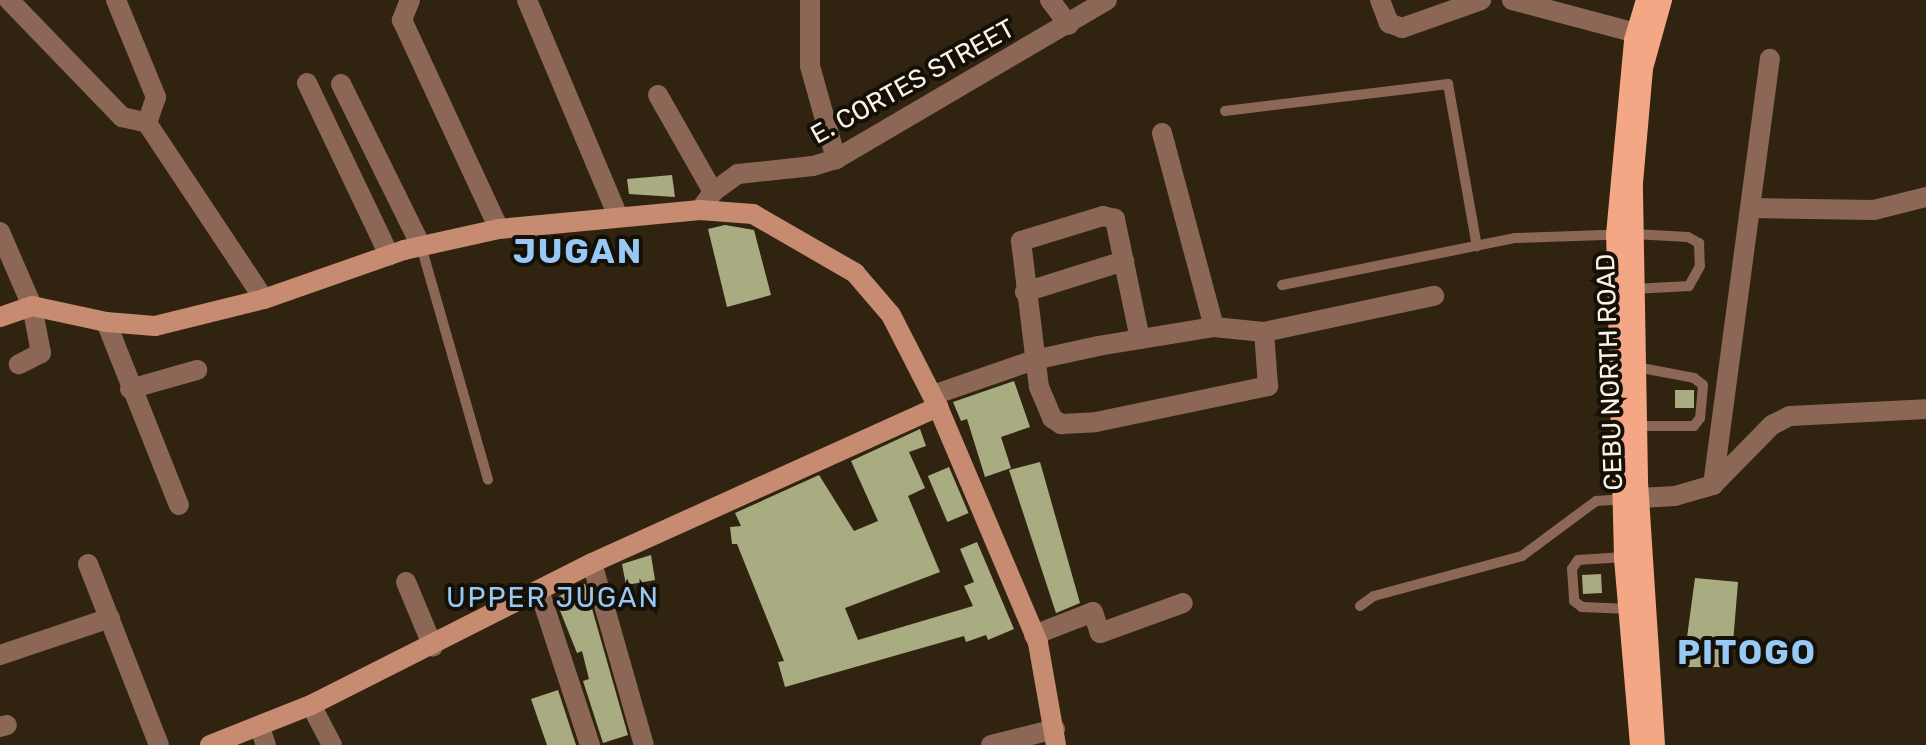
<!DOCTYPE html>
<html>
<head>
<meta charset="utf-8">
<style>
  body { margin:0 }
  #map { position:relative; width:1926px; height:745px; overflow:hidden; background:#302411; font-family:Rubik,sans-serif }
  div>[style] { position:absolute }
  .building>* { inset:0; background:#a9ac81; transform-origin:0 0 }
  .lane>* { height:10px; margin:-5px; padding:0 5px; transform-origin:5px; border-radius:5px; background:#8c6756 }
  .street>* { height:20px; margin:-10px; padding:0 10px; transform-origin:10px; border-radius:10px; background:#8c6756 }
  .secondary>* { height:20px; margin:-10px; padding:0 10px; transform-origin:10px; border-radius:10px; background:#c68b70 }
  .primary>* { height:20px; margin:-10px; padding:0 10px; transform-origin:10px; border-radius:10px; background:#f3a784 }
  span { translate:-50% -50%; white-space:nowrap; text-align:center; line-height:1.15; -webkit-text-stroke:8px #140f07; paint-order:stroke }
  .street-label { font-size:26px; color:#fbf3e7 }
  .neighbourhood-label { font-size:28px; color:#97c9f4; letter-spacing:2px }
  .district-label { font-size:34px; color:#97c9f4; font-weight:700; letter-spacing:2px }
</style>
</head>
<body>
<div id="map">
  <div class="building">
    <i style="clip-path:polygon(672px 175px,675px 197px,629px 194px,627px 179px)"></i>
    <i style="clip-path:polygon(725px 225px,754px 230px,771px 295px,727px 307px,708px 229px)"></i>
    <i style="clip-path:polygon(1014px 381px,1030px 427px,1001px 437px,1011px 468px,985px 477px,967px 419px,961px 421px,953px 402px)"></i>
    <i style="left:1675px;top:390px;width:19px;height:18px"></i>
    <i style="clip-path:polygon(920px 429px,926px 446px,909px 452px,925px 488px,908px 496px,940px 572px,845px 608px,858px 640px,973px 606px,964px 586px,974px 582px,960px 549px,977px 542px,1014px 629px,988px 640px,986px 635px,966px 642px,964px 636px,785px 687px,778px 662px,784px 661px,737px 544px,732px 544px,730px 527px,741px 526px,735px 513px,819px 475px,854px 531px,878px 521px,851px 461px)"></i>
    <i style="clip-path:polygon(1040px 462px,1080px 603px,1056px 613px,1009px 470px)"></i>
    <i style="left:949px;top:467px;width:50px;height:23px;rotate:67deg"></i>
    <i style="clip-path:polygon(651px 555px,655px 580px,626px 585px,622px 564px)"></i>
    <i style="left:1601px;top:574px;width:19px;height:19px;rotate:87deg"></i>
    <i style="clip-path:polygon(1695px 578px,1738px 582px,1731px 667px,1683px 667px)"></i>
    <i style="clip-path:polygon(585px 584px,628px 735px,603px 743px,583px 681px,589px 679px,582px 651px,577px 653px,555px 598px)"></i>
    <i style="clip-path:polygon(558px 690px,576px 745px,547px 745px,531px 699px)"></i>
  </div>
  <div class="lane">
    <i style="left:1225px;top:111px;width:225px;rotate:-6.9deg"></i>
    <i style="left:1448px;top:84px;width:165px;rotate:79.9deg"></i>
    <i style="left:421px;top:246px;width:243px;rotate:74deg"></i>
    <i style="left:1282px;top:285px;width:238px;rotate:-11.4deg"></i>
    <i style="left:1515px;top:238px;width:118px;rotate:-1.9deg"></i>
    <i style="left:1633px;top:234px;width:55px;rotate:3.1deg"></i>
    <i style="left:1688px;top:237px;width:13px;rotate:29deg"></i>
    <i style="left:1699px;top:243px;width:23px;rotate:88deg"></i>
    <i style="left:1700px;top:266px;width:23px;rotate:119deg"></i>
    <i style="left:1689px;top:286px;width:55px;rotate:176.9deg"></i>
    <i style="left:1636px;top:367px;width:59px;rotate:10.7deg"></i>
    <i style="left:1694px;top:378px;width:11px;rotate:38deg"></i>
    <i style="left:1703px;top:385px;width:33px;rotate:95deg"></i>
    <i style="left:1700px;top:418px;width:10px;rotate:127deg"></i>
    <i style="left:1694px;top:426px;width:57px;rotate:180deg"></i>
    <i style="left:1624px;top:557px;width:46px;rotate:176.3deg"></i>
    <i style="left:1578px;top:560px;width:11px;rotate:124deg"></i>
    <i style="left:1572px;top:569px;width:32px;rotate:86deg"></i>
    <i style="left:1574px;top:601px;width:10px;rotate:37deg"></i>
    <i style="left:1582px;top:607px;width:47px;rotate:2.4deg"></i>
    <i style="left:1360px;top:606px;width:17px;rotate:-36deg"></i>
    <i style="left:1374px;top:596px;width:153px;rotate:-15.1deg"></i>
    <i style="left:1522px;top:556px;width:92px;rotate:-36.6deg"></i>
    <i style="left:1596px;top:501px;width:26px;rotate:-4deg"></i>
  </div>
  <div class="street">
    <i style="left:9px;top:0;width:163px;rotate:46deg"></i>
    <i style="left:122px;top:117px;width:26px;rotate:13deg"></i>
    <i style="left:147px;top:123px;width:211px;rotate:56.4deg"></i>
    <i style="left:116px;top:0;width:105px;rotate:67.6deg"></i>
    <i style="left:156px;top:97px;width:28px;rotate:109deg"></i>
    <i style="left:410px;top:0;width:22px;rotate:112deg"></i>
    <i style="left:402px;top:20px;width:230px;rotate:65.1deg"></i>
    <i style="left:527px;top:0;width:234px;rotate:67.2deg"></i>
    <i style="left:810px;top:0;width:66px;rotate:90deg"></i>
    <i style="left:810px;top:66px;width:97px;rotate:74.4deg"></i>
    <i style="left:1050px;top:0;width:31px;rotate:53deg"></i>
    <i style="left:1380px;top:0;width:25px;rotate:69deg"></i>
    <i style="left:1389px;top:23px;width:14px;rotate:21deg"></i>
    <i style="left:1402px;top:28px;width:84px;rotate:-19.5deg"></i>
    <i style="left:1512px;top:0;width:128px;rotate:14.9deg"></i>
    <i style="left:307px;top:83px;width:191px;rotate:64.5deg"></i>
    <i style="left:341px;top:84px;width:181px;rotate:63.7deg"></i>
    <i style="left:658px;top:95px;width:112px;rotate:60.4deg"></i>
    <i style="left:1162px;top:133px;width:201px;rotate:75deg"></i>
    <i style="left:1751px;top:208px;width:123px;rotate:0.9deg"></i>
    <i style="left:1874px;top:210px;width:54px;rotate:-14deg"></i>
    <i style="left:700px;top:210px;width:22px;rotate:-54deg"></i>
    <i style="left:713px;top:192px;width:31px;rotate:-36deg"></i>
    <i style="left:738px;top:174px;width:75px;rotate:-6.1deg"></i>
    <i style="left:813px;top:166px;width:24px;rotate:-17deg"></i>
    <i style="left:836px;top:159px;width:314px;rotate:-30.4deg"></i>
    <i style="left:0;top:232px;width:81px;rotate:66.6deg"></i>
    <i style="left:32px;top:306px;width:48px;rotate:79.2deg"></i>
    <i style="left:41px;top:353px;width:25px;rotate:153deg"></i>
    <i style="left:1025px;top:292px;width:104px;rotate:-17.4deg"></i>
    <i style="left:106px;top:322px;width:197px;rotate:68.3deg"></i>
    <i style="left:1140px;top:339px;width:123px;rotate:-101.8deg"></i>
    <i style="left:1115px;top:219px;width:12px;rotate:-166deg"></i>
    <i style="left:1103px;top:216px;width:86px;rotate:163deg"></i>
    <i style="left:1021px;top:241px;width:147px;rotate:83deg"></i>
    <i style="left:1039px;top:387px;width:34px;rotate:67deg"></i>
    <i style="left:1052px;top:418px;width:11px;rotate:34deg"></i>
    <i style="left:1061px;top:424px;width:35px;rotate:-3deg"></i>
    <i style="left:1096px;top:422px;width:176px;rotate:-11.8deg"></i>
    <i style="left:1268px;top:386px;width:54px;rotate:-94.2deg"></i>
    <i style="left:130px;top:389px;width:70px;rotate:-15.8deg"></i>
    <i style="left:933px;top:395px;width:107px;rotate:-19.1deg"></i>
    <i style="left:1034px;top:360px;width:66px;rotate:-12.3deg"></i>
    <i style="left:1098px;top:346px;width:118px;rotate:-9.3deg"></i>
    <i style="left:1214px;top:327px;width:50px;rotate:5.7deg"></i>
    <i style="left:1264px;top:332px;width:174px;rotate:-12deg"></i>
    <i style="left:1713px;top:485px;width:430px;rotate:-82.4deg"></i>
    <i style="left:1622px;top:499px;width:53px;rotate:-3.2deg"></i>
    <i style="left:1675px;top:496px;width:40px;rotate:-16deg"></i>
    <i style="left:1713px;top:485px;width:84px;rotate:-45.5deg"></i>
    <i style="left:1772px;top:425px;width:20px;rotate:-27deg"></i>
    <i style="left:1790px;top:416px;width:136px;rotate:-2.9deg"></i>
    <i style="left:592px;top:563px;width:189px;rotate:74.1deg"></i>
    <i style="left:88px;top:564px;width:194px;rotate:68.6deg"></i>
    <i style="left:406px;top:582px;width:70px;rotate:67.4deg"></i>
    <i style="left:539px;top:590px;width:163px;rotate:71.8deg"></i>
    <i style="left:1034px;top:635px;width:63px;rotate:-21.3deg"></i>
    <i style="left:1093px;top:612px;width:22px;rotate:72deg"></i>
    <i style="left:1100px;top:633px;width:88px;rotate:-19.9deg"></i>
    <i style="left:0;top:655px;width:116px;rotate:-18.6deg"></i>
    <i style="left:311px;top:705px;width:45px;rotate:62.3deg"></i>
    <i style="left:0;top:727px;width:7px;rotate:-16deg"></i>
    <i style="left:260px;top:727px;width:19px;rotate:72deg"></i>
    <i style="left:991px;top:745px;width:66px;rotate:-14deg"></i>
  </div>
  <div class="secondary">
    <i style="left:0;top:317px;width:34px;rotate:-19deg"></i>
    <i style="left:32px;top:306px;width:76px;rotate:12.2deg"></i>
    <i style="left:106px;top:322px;width:49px;rotate:4.7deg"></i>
    <i style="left:155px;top:326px;width:112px;rotate:-13.9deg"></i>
    <i style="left:264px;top:299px;width:148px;rotate:-19.3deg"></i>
    <i style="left:404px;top:250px;width:97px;rotate:-12.5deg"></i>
    <i style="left:499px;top:229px;width:202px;rotate:-5.4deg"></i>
    <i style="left:700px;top:210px;width:53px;rotate:4.3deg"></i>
    <i style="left:753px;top:214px;width:118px;rotate:30deg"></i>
    <i style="left:855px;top:273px;width:55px;rotate:49.4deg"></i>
    <i style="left:891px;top:315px;width:103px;rotate:62.9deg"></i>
    <i style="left:938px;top:407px;width:256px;rotate:67deg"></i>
    <i style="left:1038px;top:643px;width:104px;rotate:80deg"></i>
    <i style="left:210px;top:745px;width:109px;rotate:-21.6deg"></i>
    <i style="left:311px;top:705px;width:315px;rotate:-26.8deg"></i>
    <i style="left:592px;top:563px;width:380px;rotate:-24.3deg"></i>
  </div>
  <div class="primary">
    <i style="left:1640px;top:745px;width:189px;rotate:-94.9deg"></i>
    <i style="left:1624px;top:557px;width:322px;rotate:-91.4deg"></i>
    <i style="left:1616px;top:235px;width:196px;rotate:-84.7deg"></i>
    <i style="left:1634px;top:40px;width:42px;rotate:-73.3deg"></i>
    <i style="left:1655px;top:745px;width:267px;rotate:-93.7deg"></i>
    <i style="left:1638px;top:479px;width:296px;rotate:-91deg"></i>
    <i style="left:1633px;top:183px;width:115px;rotate:-85deg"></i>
    <i style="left:1643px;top:68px;width:71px;rotate:-74.4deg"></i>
  </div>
  <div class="street-label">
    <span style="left:913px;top:82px;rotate:-29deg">E. CORTES STREET</span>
    <span style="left:1610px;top:372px;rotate:-92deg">CEBU NORTH ROAD</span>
  </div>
  <div class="neighbourhood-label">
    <span style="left:553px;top:598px">UPPER JUGAN</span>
  </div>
  <div class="district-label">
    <span style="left:578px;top:252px">JUGAN</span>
    <span style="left:1747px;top:653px">PITOGO</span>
  </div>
</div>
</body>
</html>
